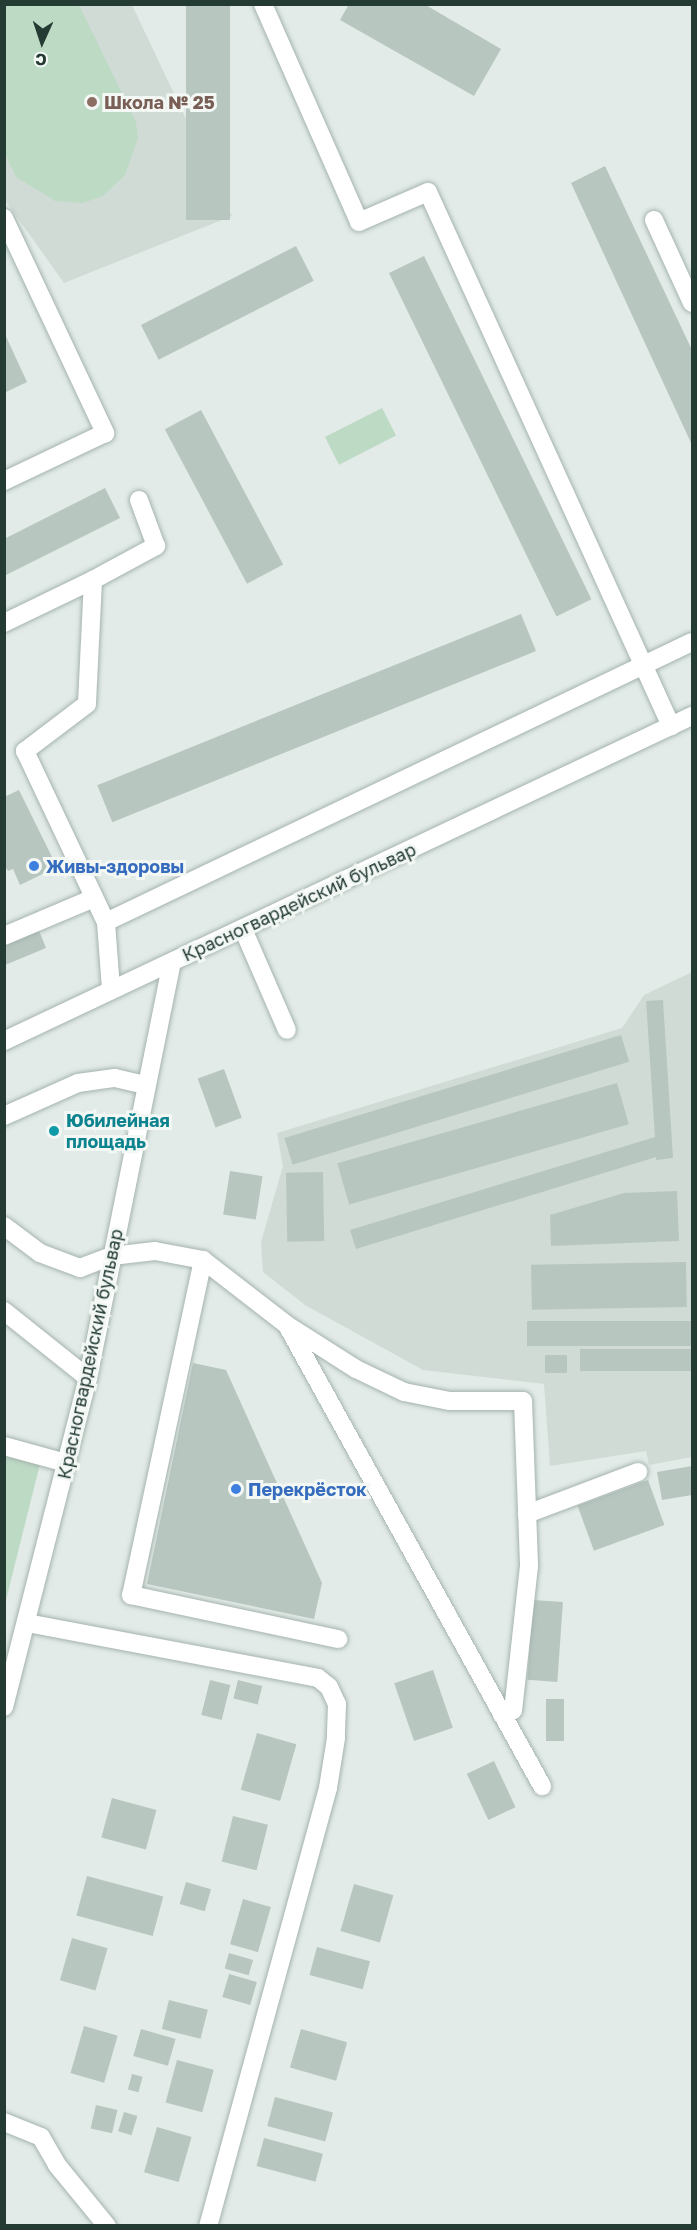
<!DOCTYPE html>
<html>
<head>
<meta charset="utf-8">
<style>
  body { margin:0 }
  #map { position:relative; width:697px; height:2230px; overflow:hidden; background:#e2ebe7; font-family:"Golos Text",sans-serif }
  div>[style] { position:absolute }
  .built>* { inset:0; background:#d1dbd6 }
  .green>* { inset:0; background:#bddac5; transform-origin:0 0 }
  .building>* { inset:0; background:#b8c6c0; transform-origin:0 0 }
  .roads { filter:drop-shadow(0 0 2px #a5b3ae) drop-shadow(0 0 2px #a5b3ae) }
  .minor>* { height:18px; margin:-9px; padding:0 9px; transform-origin:9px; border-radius:9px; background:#fff }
  .dots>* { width:16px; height:16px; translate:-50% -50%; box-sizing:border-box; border:3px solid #f3f8f5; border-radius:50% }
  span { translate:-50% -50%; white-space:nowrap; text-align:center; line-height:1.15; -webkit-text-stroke:6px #f3f8f5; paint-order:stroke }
  .education-label { font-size:18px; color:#785e54; font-weight:700 }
  .left { translate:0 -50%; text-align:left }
  .shop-label { font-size:18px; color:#366cbe; font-weight:700 }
  .street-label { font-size:18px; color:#243b34 }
  .culture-label { font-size:18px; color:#0d838f; font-weight:700 }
  .frame { position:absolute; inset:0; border:6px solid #243b34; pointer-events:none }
  .north { position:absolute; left:12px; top:12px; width:60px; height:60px; -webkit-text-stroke:4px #f3f8f5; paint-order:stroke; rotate:183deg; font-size:16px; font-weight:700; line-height:24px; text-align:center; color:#243b34 }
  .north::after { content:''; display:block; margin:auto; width:21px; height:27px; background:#243b34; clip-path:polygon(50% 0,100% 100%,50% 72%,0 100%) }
</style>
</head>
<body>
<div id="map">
  <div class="built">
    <i style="clip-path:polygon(4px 5px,132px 5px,232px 216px,64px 283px,5px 200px)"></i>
    <i style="clip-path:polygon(692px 972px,692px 1457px,649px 1465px,646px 1451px,550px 1466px,544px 1384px,423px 1370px,305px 1305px,263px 1272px,261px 1242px,283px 1166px,277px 1133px,622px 1028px,644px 995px)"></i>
  </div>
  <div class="green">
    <i style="clip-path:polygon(5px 4px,79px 5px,136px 122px,138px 138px,125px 175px,103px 196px,83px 203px,55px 201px,16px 177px,5px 154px)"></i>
    <i style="left:382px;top:408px;width:31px;height:64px;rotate:63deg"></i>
    <i style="clip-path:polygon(5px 1452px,40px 1464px,5px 1604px)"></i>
  </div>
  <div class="building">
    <i style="left:186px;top:4px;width:44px;height:216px"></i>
    <i style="clip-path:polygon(349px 4px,424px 4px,501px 49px,474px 96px,340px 20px)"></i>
    <i style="clip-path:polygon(605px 166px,692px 350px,692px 445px,571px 183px)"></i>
    <i style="left:296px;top:246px;width:39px;height:174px;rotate:63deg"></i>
    <i style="left:424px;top:256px;width:382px;height:39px;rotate:64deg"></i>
    <i style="clip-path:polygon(4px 332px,27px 382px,4px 393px)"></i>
    <i style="left:201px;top:410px;width:175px;height:41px;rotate:62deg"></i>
    <i style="clip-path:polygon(105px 488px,120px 518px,4px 576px,4px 539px)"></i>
    <i style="left:521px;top:614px;width:40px;height:457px;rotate:68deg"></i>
    <i style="clip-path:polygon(19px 790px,57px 867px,20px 885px,13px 869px,8px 871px,4px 865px,4px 797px)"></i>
    <i style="clip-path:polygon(38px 928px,46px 948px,5px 965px,5px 941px)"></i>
    <i style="clip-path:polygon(663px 1000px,673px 1158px,656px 1160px,656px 1157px,356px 1249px,350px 1230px,655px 1137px,646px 1001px)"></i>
    <i style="left:621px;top:1035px;width:28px;height:352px;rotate:73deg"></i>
    <i style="left:224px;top:1069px;width:52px;height:28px;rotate:70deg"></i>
    <i style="left:617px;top:1083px;width:43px;height:291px;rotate:74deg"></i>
    <i style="left:230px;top:1171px;width:33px;height:44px;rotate:9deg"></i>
    <i style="left:323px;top:1172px;width:69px;height:37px;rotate:89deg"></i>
    <i style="clip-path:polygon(677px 1191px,679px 1241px,551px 1246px,550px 1215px,624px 1193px)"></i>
    <i style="left:686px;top:1262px;width:45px;height:155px;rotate:89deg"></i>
    <i style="left:692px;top:1321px;width:25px;height:165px;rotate:90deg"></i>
    <i style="left:692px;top:1349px;width:22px;height:112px;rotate:90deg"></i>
    <i style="left:545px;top:1355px;width:22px;height:18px"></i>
    <i style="clip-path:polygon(193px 1363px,226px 1370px,322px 1583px,314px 1619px,147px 1584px)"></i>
    <i style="clip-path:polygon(692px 1466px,692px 1495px,662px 1500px,657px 1472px)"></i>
    <i style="left:648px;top:1480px;width:48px;height:75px;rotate:70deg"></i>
    <i style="left:533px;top:1600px;width:30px;height:80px;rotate:4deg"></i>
    <i style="left:433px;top:1670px;width:61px;height:41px;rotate:71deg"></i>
    <i style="left:210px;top:1680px;width:21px;height:36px;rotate:14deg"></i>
    <i style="left:238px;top:1680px;width:25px;height:19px;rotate:14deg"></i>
    <i style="left:546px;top:1699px;width:18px;height:42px"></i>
    <i style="left:257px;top:1733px;width:41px;height:59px;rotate:16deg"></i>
    <i style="left:494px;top:1761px;width:51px;height:30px;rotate:65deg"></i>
    <i style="left:112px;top:1798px;width:46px;height:41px;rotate:15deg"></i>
    <i style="left:233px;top:1816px;width:36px;height:47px;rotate:14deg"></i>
    <i style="left:87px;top:1876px;width:79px;height:41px;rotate:15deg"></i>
    <i style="left:186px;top:1882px;width:26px;height:23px;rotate:16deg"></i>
    <i style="left:354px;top:1884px;width:41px;height:49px;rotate:16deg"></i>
    <i style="left:243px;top:1899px;width:29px;height:47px;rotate:16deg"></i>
    <i style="left:72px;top:1938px;width:37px;height:44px;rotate:16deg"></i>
    <i style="left:317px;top:1947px;width:55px;height:29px;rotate:15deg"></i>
    <i style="left:229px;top:1953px;width:25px;height:16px;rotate:16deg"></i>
    <i style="left:229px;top:1974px;width:29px;height:24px;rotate:16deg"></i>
    <i style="left:169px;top:2000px;width:40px;height:30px;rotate:14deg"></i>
    <i style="left:84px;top:2026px;width:35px;height:49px;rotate:16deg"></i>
    <i style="left:141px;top:2029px;width:36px;height:28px;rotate:16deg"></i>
    <i style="left:301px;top:2029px;width:48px;height:40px;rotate:16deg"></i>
    <i style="left:177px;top:2060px;width:38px;height:44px;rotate:15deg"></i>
    <i style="left:132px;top:2074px;width:11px;height:16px;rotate:15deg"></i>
    <i style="left:275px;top:2097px;width:60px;height:30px;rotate:15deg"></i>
    <i style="left:96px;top:2105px;width:22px;height:24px;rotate:13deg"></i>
    <i style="left:124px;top:2112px;width:14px;height:20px;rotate:17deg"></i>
    <i style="left:157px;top:2127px;width:36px;height:47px;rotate:16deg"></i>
    <i style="left:264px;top:2138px;width:61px;height:29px;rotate:15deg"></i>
  </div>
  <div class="roads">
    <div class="minor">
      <i style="left:263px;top:4px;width:238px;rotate:66.2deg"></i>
      <i style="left:359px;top:222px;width:75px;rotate:-23.5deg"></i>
      <i style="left:428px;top:192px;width:587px;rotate:65.53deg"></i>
      <i style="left:4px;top:218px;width:238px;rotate:64.8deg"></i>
      <i style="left:105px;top:433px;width:112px;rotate:154.6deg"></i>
      <i style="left:654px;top:220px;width:91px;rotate:65.4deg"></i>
      <i style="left:93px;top:580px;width:72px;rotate:-28.4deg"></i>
      <i style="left:156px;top:546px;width:49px;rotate:-110.3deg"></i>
      <i style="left:4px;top:623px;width:99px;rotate:-25.8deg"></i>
      <i style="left:93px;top:580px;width:124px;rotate:92.8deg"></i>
      <i style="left:87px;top:704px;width:78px;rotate:142.8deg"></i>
      <i style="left:25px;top:751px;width:189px;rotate:64.7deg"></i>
      <i style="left:243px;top:929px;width:110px;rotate:66.5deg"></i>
      <i style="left:4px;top:936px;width:98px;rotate:-22.9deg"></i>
      <i style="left:111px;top:989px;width:67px;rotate:-94.3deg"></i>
      <i style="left:106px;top:922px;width:649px;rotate:-25.54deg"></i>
      <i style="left:4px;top:1041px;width:761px;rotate:-25.29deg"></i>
      <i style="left:4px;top:1116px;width:81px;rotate:-24deg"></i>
      <i style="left:78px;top:1083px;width:37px;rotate:-8deg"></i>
      <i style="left:115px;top:1078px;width:32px;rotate:13deg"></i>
      <i style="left:4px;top:1226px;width:45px;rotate:36.9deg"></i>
      <i style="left:40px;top:1253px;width:43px;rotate:20.6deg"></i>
      <i style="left:80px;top:1268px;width:34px;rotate:-21deg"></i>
      <i style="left:112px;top:1256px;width:43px;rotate:-6.6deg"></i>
      <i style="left:155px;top:1251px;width:49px;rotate:10.6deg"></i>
      <i style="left:203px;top:1260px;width:106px;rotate:37.7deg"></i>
      <i style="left:287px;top:1325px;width:82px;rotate:32.5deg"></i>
      <i style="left:356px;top:1369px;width:53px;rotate:25.6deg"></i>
      <i style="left:404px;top:1392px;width:47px;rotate:11.1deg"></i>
      <i style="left:450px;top:1401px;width:73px"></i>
      <i style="left:523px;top:1401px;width:165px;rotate:87.9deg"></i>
      <i style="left:529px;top:1566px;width:145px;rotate:96.3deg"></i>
      <i style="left:513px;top:1710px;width:12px;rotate:160deg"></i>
      <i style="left:203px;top:1260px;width:343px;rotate:102.1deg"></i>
      <i style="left:131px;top:1595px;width:212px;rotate:12deg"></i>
      <i style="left:4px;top:1311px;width:107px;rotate:38.6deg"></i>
      <i style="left:288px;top:1327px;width:525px;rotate:61.04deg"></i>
      <i style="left:4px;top:1446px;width:64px;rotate:15.3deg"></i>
      <i style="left:527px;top:1514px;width:119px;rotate:-20.7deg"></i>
      <i style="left:27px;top:1623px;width:296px;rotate:10.7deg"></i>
      <i style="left:318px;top:1678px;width:14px;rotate:39deg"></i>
      <i style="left:329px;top:1687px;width:19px;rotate:65deg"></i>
      <i style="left:337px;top:1704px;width:34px;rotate:92deg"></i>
      <i style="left:336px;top:1738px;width:51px;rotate:99.1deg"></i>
      <i style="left:328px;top:1788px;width:454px;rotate:105.3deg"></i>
      <i style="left:4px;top:1707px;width:340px;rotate:-75.7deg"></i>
      <i style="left:88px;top:1378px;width:424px;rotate:-78.6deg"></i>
      <i style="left:4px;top:2122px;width:40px;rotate:22deg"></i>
      <i style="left:41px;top:2137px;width:32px;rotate:60deg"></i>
      <i style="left:57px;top:2165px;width:79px;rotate:50.7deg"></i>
    </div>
  </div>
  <div class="dots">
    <i style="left:92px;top:102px;background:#8d6e63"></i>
    <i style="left:34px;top:866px;background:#3f7fe0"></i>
    <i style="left:54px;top:1131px;background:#0f9aa8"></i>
    <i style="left:236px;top:1489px;background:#3f7fe0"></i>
  </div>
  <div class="education-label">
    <span class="left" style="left:104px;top:102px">Школа № 25</span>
  </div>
  <div class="shop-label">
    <span class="left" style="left:46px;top:866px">Живы-здоровы</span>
    <span class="left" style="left:248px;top:1489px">Перекрёсток</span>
  </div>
  <div class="street-label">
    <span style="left:299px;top:902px;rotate:-25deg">Красногвардейский бульвар</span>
    <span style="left:90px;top:1354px;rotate:-78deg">Красногвардейский бульвар</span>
  </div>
  <div class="culture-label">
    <span class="left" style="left:66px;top:1131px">Юбилейная<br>площадь</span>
  </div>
  <div class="frame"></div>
  <div class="north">С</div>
</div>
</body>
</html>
